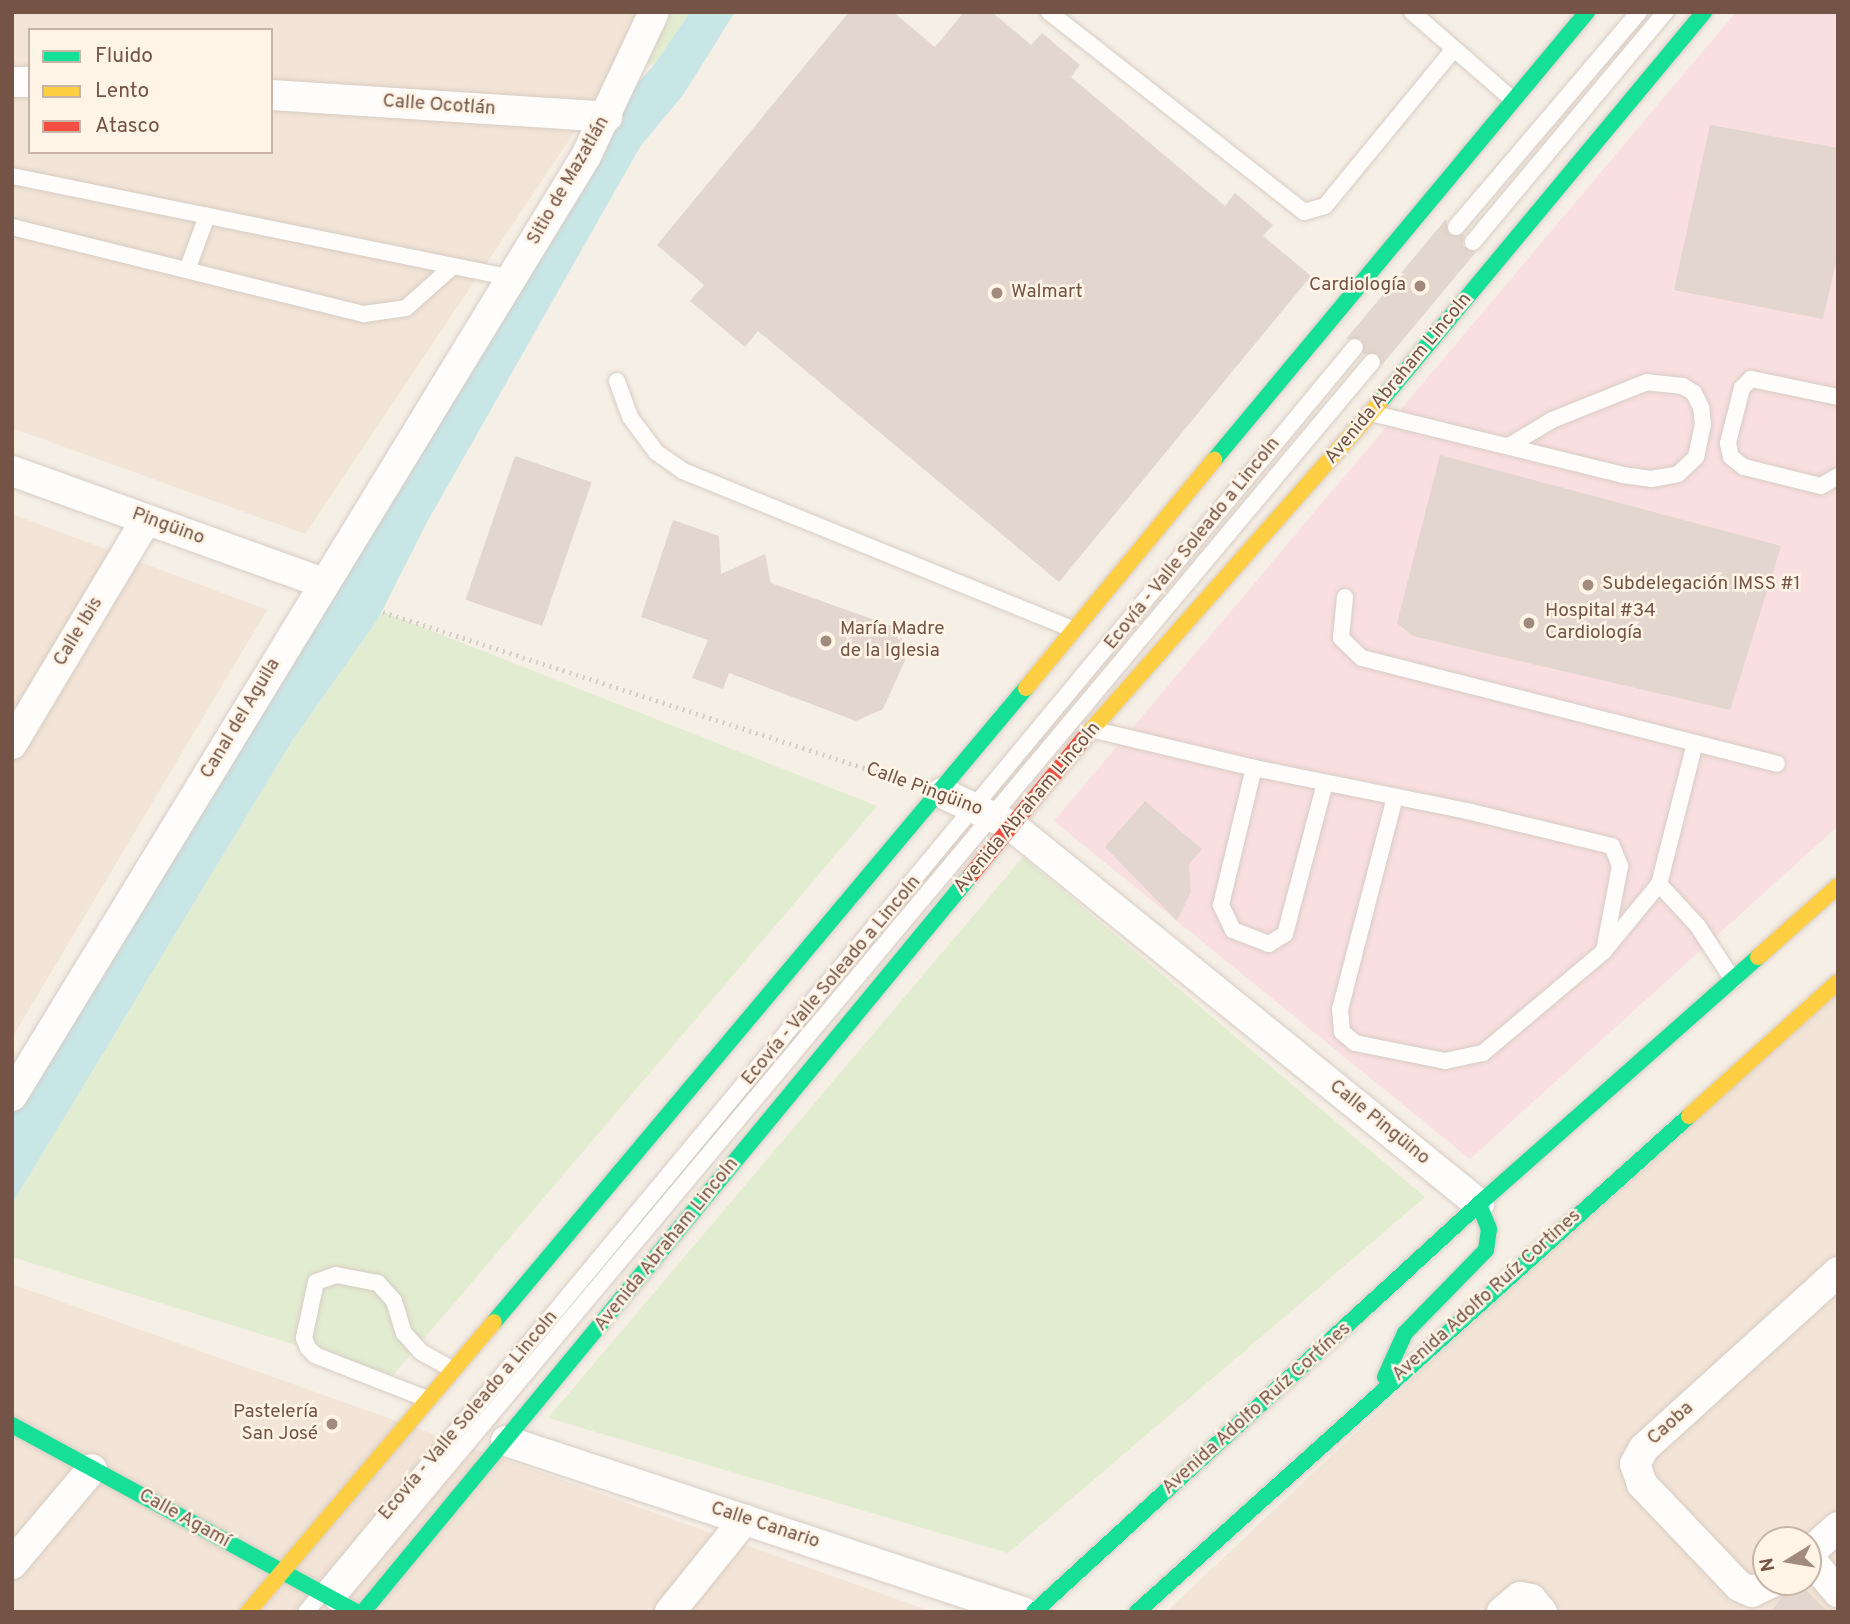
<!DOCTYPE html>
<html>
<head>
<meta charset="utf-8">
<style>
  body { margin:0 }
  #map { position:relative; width:1850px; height:1624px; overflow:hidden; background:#f6efe6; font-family:Overpass,sans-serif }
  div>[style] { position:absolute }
  .residential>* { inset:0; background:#f2e4d6 }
  .medical>* { inset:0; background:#f9dfdf }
  .green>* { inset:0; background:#e2ecd0 }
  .water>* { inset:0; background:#c8e6e6 }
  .building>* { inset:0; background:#e2d6ce; transform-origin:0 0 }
  .path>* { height:4.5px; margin-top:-2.25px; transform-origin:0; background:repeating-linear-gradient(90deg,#d7cec8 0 2px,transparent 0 7px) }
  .roads { filter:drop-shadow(0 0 2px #d7ccc4) drop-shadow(0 0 2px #d7ccc4) }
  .lane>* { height:16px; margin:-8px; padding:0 8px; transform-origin:8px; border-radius:8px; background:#fefdfb }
  .street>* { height:30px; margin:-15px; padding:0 15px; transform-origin:15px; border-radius:15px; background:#fefdfb }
  .fast>* { height:16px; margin:-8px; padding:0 8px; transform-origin:8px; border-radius:8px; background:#16e098 }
  .slow>* { height:16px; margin:-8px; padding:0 8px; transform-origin:8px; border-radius:8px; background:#ffcf43 }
  .jam>* { height:16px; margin:-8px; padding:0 8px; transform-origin:8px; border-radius:8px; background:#f24e42 }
  .dots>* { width:19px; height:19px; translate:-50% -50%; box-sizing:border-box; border:4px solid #fff4e6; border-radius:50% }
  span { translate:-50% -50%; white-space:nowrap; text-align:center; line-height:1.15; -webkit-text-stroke:5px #fff4e6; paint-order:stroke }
  .street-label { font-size:19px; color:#745446 }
  .poi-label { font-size:19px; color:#745446 }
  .right { translate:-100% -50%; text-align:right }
  .left { translate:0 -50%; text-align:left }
  .frame { position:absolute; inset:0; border:14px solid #745446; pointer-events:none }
  .legend { position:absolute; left:28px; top:28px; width:245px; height:126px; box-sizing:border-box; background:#fff4e6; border:2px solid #c7b4a6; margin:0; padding:9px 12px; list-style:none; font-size:21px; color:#745446 }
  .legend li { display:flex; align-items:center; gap:14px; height:35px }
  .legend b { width:35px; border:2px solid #c7b4a6 }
  .north { position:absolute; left:1752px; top:1526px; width:70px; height:70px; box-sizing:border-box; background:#fff4e6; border:2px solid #c7b4a6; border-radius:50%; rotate:259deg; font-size:19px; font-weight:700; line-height:28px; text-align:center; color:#745446 }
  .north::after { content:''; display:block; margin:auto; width:24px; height:32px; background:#a28a7e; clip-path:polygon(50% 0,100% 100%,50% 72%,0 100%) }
</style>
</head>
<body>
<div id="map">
  <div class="residential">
    <i style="clip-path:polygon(evenodd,12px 12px,655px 12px,305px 534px,12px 428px,12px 12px,30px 30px,271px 30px,271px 152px,30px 152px,30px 30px)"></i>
    <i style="clip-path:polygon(12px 514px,267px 610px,12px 1038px)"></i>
    <i style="clip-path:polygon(evenodd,1838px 977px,1838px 1612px,1166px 1612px,1838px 977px,1766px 1540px,1808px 1540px,1808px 1582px,1766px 1582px,1766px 1540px)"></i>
    <i style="clip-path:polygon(12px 1284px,933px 1612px,12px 1612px)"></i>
  </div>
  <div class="medical">
    <i style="clip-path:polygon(1736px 12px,1838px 12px,1838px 826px,1470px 1159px,1054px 821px)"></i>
  </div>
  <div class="green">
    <i style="clip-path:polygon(654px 12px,690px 12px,654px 65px,633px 61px)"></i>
    <i style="clip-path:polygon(383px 612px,877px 806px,393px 1375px,12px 1257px,12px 1204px,292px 741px)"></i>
    <i style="clip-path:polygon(1023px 857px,1425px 1197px,1008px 1553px,548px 1418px)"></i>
  </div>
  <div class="water">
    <i style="clip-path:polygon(690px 12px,735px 12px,683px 95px,640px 147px,426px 524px,378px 619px,292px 741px,12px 1204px,12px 1096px,607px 117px,654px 65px)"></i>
  </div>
  <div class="building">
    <i style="clip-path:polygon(849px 12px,893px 12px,935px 47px,964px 12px,992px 12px,1031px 45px,1042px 33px,1080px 65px,1071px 77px,1225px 206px,1235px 193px,1273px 225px,1263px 236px,1311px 276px,1059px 582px,758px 331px,745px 347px,690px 301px,704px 285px,657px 245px)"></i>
    <i style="clip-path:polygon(1710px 125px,1838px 148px,1838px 253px,1823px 319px,1674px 290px)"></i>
    <i style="clip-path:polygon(1446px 219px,1449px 234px,1464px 234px,1463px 246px,1476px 252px,1381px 366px,1378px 354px,1363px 354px,1361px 339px,1346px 339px)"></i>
    <i style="clip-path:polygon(1440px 455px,1781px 546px,1730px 710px,1413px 636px,1397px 623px)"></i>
    <i style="left:515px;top:456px;width:81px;height:152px;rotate:19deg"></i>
    <i style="clip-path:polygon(673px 520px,719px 536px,721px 574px,765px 554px,771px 583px,897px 628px,908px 654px,883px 709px,856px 721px,729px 673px,723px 689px,692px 678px,708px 640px,641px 617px)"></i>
    <i style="clip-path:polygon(1145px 801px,1202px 849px,1189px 864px,1191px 892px,1177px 921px,1105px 847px)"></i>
    <i style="clip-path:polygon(1795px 1582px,1798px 1582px,1828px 1612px,1770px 1612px)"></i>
  </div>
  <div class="path">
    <i style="left:383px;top:612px;width:552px;rotate:17.94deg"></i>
  </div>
  <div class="roads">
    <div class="lane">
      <i style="left:1049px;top:12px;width:324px;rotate:38.1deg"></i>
      <i style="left:1304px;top:212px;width:22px;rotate:-16deg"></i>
      <i style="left:1325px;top:206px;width:203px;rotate:-50.6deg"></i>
      <i style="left:1412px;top:12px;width:134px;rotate:41.1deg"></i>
      <i style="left:12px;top:176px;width:510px;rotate:11.53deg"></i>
      <i style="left:12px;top:227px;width:363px;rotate:13.9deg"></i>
      <i style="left:364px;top:314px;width:42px;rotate:-8.1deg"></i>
      <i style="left:406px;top:308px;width:63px;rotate:-41.8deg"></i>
      <i style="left:1456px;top:227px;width:282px;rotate:-49.6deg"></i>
      <i style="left:1473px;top:242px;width:300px;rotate:-50.1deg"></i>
      <i style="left:187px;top:270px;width:58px;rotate:-69.7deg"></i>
      <i style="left:617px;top:381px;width:38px;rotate:70deg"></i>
      <i style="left:630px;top:417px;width:44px;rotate:53.4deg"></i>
      <i style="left:656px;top:452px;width:33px;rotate:35deg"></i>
      <i style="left:683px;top:471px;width:421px;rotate:22.1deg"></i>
      <i style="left:1838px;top:397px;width:89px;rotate:-168.3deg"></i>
      <i style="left:1751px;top:379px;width:13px;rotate:135deg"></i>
      <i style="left:1742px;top:388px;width:57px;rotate:104.3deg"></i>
      <i style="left:1728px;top:443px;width:14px;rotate:78deg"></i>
      <i style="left:1731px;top:457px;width:16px;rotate:38deg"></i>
      <i style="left:1744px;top:467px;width:79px;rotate:13.9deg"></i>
      <i style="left:1821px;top:486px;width:20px;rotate:-30deg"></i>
      <i style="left:1371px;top:413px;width:260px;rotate:13.8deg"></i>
      <i style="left:1623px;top:475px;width:28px;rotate:8deg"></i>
      <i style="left:1651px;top:479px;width:27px;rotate:-10deg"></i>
      <i style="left:1678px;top:474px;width:25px;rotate:-43deg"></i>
      <i style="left:1696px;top:457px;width:33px;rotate:-78deg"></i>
      <i style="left:1703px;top:425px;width:18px;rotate:-96deg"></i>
      <i style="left:1701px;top:407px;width:16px;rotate:-117deg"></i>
      <i style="left:1694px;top:393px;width:13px;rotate:-148deg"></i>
      <i style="left:1683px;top:386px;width:36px;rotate:-174deg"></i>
      <i style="left:1647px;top:382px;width:102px;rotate:158.2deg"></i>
      <i style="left:1552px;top:420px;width:50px;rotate:148.8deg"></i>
      <i style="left:1345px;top:597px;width:41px;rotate:95.6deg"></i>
      <i style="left:1341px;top:638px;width:29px;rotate:44deg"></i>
      <i style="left:1362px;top:658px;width:428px;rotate:14.3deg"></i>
      <i style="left:1095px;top:730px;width:163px;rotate:13.4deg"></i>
      <i style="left:1695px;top:743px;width:146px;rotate:104.3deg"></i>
      <i style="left:1659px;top:884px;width:56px;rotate:47.2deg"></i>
      <i style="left:1697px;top:925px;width:66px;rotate:56.8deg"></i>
      <i style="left:1325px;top:783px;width:156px;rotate:104.8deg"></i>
      <i style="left:1285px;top:934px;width:19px;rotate:148deg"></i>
      <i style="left:1269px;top:944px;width:39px;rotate:-159deg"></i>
      <i style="left:1233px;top:930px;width:28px;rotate:-116deg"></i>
      <i style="left:1221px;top:905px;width:141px;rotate:-76.5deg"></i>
      <i style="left:1254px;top:768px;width:217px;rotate:11.4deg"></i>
      <i style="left:1467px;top:811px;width:149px;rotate:13.6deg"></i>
      <i style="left:1612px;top:846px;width:22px;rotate:68deg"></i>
      <i style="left:1620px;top:866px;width:86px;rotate:100.7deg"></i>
      <i style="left:1395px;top:797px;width:219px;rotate:104.5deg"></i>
      <i style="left:1340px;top:1009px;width:23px;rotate:85deg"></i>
      <i style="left:1342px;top:1032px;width:17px;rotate:40deg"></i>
      <i style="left:1355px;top:1043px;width:92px;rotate:11.3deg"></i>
      <i style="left:1445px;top:1061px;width:39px;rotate:-12deg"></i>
      <i style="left:1483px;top:1053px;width:158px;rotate:-40.1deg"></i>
      <i style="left:1604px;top:951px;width:87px;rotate:-50.6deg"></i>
      <i style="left:427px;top:1399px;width:120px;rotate:-158.6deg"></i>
      <i style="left:315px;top:1355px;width:10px;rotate:-135deg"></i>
      <i style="left:308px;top:1348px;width:11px;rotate:-112deg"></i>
      <i style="left:304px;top:1338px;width:57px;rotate:-77.9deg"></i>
      <i style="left:316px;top:1282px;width:21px;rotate:-19deg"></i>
      <i style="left:336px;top:1275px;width:43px;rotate:10.8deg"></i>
      <i style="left:378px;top:1283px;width:24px;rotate:48deg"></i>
      <i style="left:394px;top:1301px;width:34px;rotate:73deg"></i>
      <i style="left:404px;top:1333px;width:25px;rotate:48deg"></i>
      <i style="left:421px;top:1352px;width:37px;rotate:29deg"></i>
      <i style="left:334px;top:1602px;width:1617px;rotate:-50.07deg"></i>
      <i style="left:306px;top:1612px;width:1643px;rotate:-50.33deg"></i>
    </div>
    <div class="street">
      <i style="left:12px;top:82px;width:18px"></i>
      <i style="left:271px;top:95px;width:337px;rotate:3.7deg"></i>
      <i style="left:12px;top:471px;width:331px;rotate:19.8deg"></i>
      <i style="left:12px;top:744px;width:261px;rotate:-59.1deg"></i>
      <i style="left:942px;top:793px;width:77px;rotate:25.2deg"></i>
      <i style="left:1012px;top:826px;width:601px;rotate:38.99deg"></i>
      <i style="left:12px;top:1096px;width:1101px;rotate:-58.59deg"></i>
      <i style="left:586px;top:156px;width:159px;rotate:-64.7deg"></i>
      <i style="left:506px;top:1441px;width:545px;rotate:18.3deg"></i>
      <i style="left:1808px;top:1554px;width:40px;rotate:-42deg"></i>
      <i style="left:1808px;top:1557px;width:46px;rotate:49.4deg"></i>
      <i style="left:12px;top:1564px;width:124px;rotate:-49.9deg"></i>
      <i style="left:1773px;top:1582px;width:23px;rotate:155deg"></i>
      <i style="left:1752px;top:1592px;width:14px;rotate:-155deg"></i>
      <i style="left:1739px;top:1586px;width:141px;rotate:-133.6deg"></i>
      <i style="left:1642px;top:1484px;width:21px;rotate:-109deg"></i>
      <i style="left:1635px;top:1464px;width:18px;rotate:-61deg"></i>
      <i style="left:1644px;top:1448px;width:262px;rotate:-42.2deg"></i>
      <i style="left:670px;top:1612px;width:119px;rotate:-51.1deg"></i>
      <i style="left:1502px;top:1612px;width:23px;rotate:-40deg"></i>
      <i style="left:1520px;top:1597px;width:11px;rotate:10deg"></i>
      <i style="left:1531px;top:1599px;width:17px;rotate:50deg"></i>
    </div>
    <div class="fast">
      <i style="left:1380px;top:402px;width:507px;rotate:-50.28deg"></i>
      <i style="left:1214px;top:460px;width:583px;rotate:-50.22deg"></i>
      <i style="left:494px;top:1322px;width:828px;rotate:-50deg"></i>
      <i style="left:1385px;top:1377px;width:48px;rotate:-65.6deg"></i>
      <i style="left:1405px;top:1333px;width:116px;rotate:-45.7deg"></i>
      <i style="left:1486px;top:1250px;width:21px;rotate:-82deg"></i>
      <i style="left:1489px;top:1229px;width:27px;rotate:-112deg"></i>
      <i style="left:12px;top:1425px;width:392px;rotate:28.5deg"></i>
      <i style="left:363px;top:1612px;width:955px;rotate:-50.48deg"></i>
      <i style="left:1034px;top:1612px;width:604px;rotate:-42.52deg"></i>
      <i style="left:1479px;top:1204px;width:373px;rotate:-41.5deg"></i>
      <i style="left:1137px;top:1612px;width:742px;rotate:-41.94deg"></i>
    </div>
    <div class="slow">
      <i style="left:1026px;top:688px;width:296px;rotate:-50.5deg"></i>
      <i style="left:1085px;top:737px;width:446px;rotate:-48.6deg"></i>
      <i style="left:1758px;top:957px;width:107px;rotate:-41.6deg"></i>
      <i style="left:1689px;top:1116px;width:200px;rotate:-42deg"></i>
      <i style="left:248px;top:1612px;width:380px;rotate:-49.7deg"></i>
    </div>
    <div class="jam">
      <i style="left:971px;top:875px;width:179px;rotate:-50.4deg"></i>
    </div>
  </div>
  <div class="dots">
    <i style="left:1420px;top:286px;background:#a28a7e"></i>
    <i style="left:997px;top:293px;background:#a28a7e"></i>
    <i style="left:1588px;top:585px;background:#a28a7e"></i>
    <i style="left:1529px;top:623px;background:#a28a7e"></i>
    <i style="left:826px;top:641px;background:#a28a7e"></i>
    <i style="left:332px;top:1424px;background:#a28a7e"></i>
  </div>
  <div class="street-label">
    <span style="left:439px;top:106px;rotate:4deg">Calle Ocotlán</span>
    <span style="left:569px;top:181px;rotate:-60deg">Sitio de Mazatlán</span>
    <span style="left:1399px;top:379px;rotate:-50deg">Avenida Abraham Lincoln</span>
    <span style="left:168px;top:527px;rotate:20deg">Pingüino</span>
    <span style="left:1193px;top:544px;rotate:-51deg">Ecovía - Valle Soleado a Lincoln</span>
    <span style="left:79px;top:632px;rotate:-59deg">Calle Ibis</span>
    <span style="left:241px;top:719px;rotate:-59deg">Canal del Aguila</span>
    <span style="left:924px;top:790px;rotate:20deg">Calle Pingüino</span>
    <span style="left:1028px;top:808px;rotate:-50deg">Avenida Abraham Lincoln</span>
    <span style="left:832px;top:981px;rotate:-50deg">Ecovía - Valle Soleado a Lincoln</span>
    <span style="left:1379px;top:1123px;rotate:39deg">Calle Pingüino</span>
    <span style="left:667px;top:1245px;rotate:-51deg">Avenida Abraham Lincoln</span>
    <span style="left:1487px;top:1296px;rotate:-42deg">Avenida Adolfo Ruíz Cortines</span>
    <span style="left:1257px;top:1409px;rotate:-42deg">Avenida Adolfo Ruíz Cortínes</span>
    <span style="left:469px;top:1416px;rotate:-50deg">Ecovía - Valle Soleado a Lincoln</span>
    <span style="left:1671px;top:1424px;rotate:-42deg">Caoba</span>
    <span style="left:184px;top:1519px;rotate:29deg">Calle Agamí</span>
    <span style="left:765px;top:1526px;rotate:18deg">Calle Canario</span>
  </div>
  <div class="poi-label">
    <span class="right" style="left:1406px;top:286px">Cardiología</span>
    <span class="left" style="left:1011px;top:293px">Walmart</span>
    <span class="left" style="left:1602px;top:585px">Subdelegación IMSS #1</span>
    <span class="left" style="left:1545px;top:623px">Hospital #34<br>Cardiología</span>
    <span class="left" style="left:840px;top:641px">María Madre<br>de la Iglesia</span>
    <span class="right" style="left:318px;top:1424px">Pastelería<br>San José</span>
  </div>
  <div class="frame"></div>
  <ul class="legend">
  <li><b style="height:9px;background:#16e098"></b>Fluido</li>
  <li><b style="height:9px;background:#ffcf43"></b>Lento</li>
  <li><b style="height:9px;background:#f24e42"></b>Atasco</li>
  </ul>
  <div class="north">N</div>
</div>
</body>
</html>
